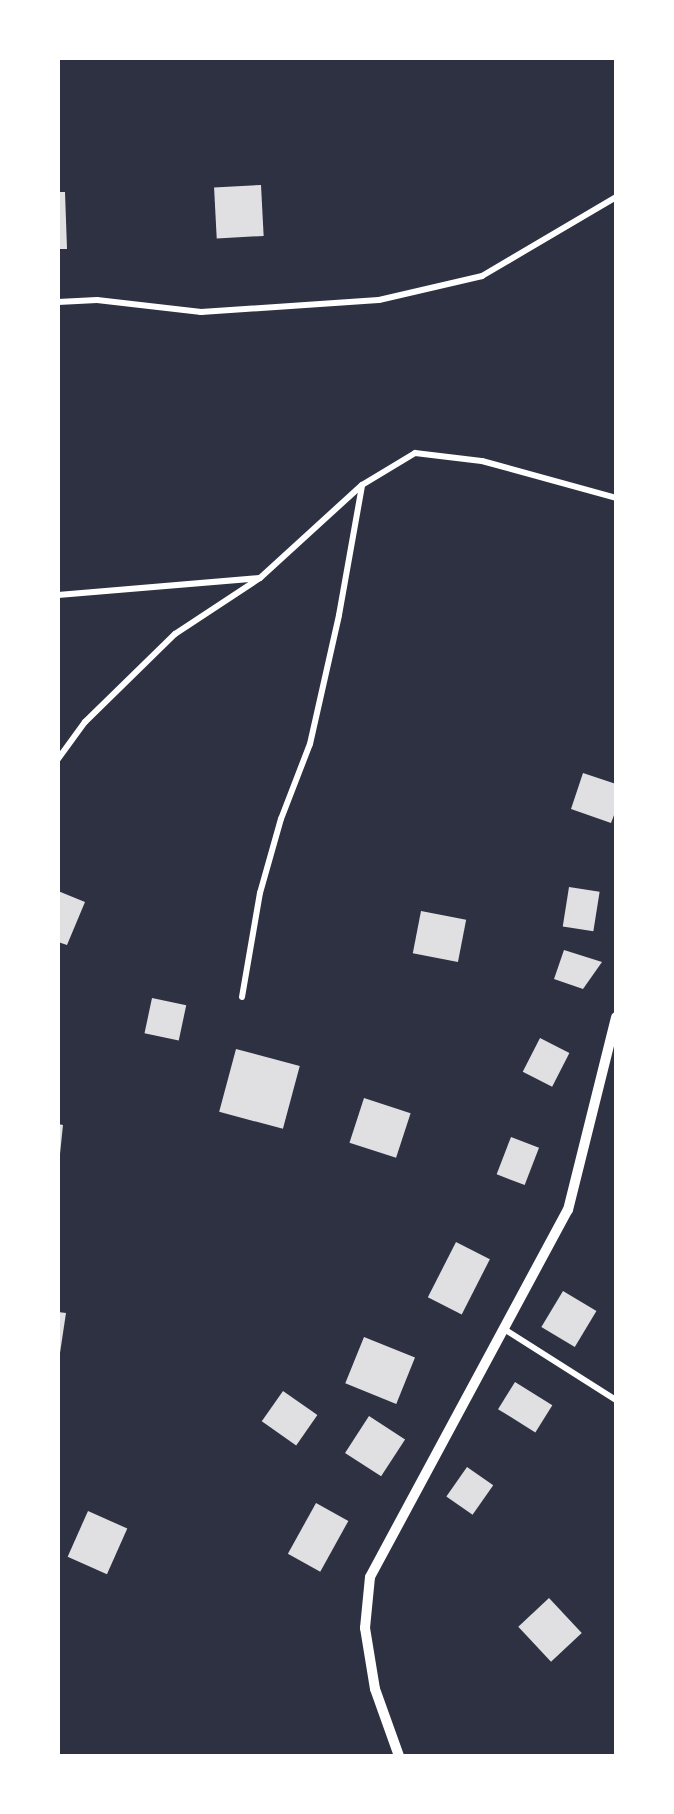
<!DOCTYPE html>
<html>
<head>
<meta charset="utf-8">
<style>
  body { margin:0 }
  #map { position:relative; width:674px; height:1814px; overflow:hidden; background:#2d3142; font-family:"Roboto Serif",serif }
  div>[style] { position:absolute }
  .building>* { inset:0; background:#e0e0e3; transform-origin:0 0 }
  .minor>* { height:6px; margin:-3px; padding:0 3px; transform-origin:3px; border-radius:3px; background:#fff }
  .tertiary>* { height:10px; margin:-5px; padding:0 5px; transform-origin:5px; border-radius:5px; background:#fff }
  span { translate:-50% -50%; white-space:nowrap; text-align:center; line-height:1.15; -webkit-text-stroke:6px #fff; paint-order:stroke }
  .frame { position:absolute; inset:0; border:60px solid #fff; pointer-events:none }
</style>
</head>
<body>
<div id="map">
  <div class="building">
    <i style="left:261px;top:185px;width:51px;height:47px;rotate:87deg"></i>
    <i style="clip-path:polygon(58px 192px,65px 192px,67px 249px,58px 249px)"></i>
    <i style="clip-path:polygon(583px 773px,616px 784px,616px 810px,611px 823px,571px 809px)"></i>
    <i style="left:569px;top:887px;width:31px;height:40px;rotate:9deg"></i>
    <i style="clip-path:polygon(58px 891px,85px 902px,67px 945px,58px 942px)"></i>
    <i style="left:421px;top:911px;width:46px;height:43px;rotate:11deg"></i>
    <i style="clip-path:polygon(564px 950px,602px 962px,583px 989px,554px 979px)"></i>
    <i style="left:152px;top:998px;width:35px;height:36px;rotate:12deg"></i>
    <i style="left:540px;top:1038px;width:33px;height:38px;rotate:27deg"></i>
    <i style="left:236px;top:1049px;width:66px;height:65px;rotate:15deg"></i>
    <i style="left:364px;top:1098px;width:49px;height:47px;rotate:18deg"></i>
    <i style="clip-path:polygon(58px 1124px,63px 1125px,60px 1154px,58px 1153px)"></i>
    <i style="left:511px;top:1137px;width:30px;height:40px;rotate:21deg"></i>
    <i style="left:456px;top:1242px;width:38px;height:62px;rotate:27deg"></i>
    <i style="left:563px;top:1291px;width:39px;height:42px;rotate:31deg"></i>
    <i style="clip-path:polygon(58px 1312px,66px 1313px,60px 1353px,58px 1353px)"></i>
    <i style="left:364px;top:1337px;width:55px;height:50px;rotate:22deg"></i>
    <i style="left:515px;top:1382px;width:44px;height:32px;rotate:32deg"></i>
    <i style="left:283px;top:1391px;width:42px;height:37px;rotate:35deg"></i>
    <i style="left:369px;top:1416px;width:43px;height:44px;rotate:33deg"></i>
    <i style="left:467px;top:1467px;width:32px;height:36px;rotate:35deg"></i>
    <i style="left:316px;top:1503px;width:37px;height:58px;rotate:29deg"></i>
    <i style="left:88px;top:1511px;width:43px;height:50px;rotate:24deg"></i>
    <i style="left:549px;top:1598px;width:48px;height:42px;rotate:47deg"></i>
  </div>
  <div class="minor">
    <i style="left:58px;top:302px;width:39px;rotate:-3deg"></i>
    <i style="left:97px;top:300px;width:105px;rotate:6.6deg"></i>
    <i style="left:201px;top:312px;width:178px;rotate:-3.9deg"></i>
    <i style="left:379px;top:300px;width:106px;rotate:-13.1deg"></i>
    <i style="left:482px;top:276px;width:156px;rotate:-30.5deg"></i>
    <i style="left:58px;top:595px;width:202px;rotate:-4.8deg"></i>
    <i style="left:58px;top:759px;width:46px;rotate:-53.9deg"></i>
    <i style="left:85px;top:722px;width:126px;rotate:-44.4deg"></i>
    <i style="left:175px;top:634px;width:102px;rotate:-33.4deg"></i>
    <i style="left:260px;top:578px;width:138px;rotate:-42.4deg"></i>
    <i style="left:362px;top:485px;width:62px;rotate:-31.1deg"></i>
    <i style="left:415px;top:453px;width:67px;rotate:6.8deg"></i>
    <i style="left:482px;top:461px;width:139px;rotate:15.4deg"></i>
    <i style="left:242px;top:997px;width:106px;rotate:-80.2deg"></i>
    <i style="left:260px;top:893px;width:77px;rotate:-74.2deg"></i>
    <i style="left:281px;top:819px;width:80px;rotate:-68.9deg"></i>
    <i style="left:310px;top:744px;width:132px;rotate:-77.3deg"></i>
    <i style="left:339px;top:615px;width:131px;rotate:-79.9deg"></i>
    <i style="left:504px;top:1329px;width:133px;rotate:32.4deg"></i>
  </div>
  <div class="tertiary">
    <i style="left:399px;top:1756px;width:71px;rotate:-109.7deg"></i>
    <i style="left:375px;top:1689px;width:62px;rotate:-99.3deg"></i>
    <i style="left:365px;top:1628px;width:51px;rotate:-84.4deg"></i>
    <i style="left:370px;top:1577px;width:417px;rotate:-61.7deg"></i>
    <i style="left:568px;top:1210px;width:199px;rotate:-76deg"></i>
  </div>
  <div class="frame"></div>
</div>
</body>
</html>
